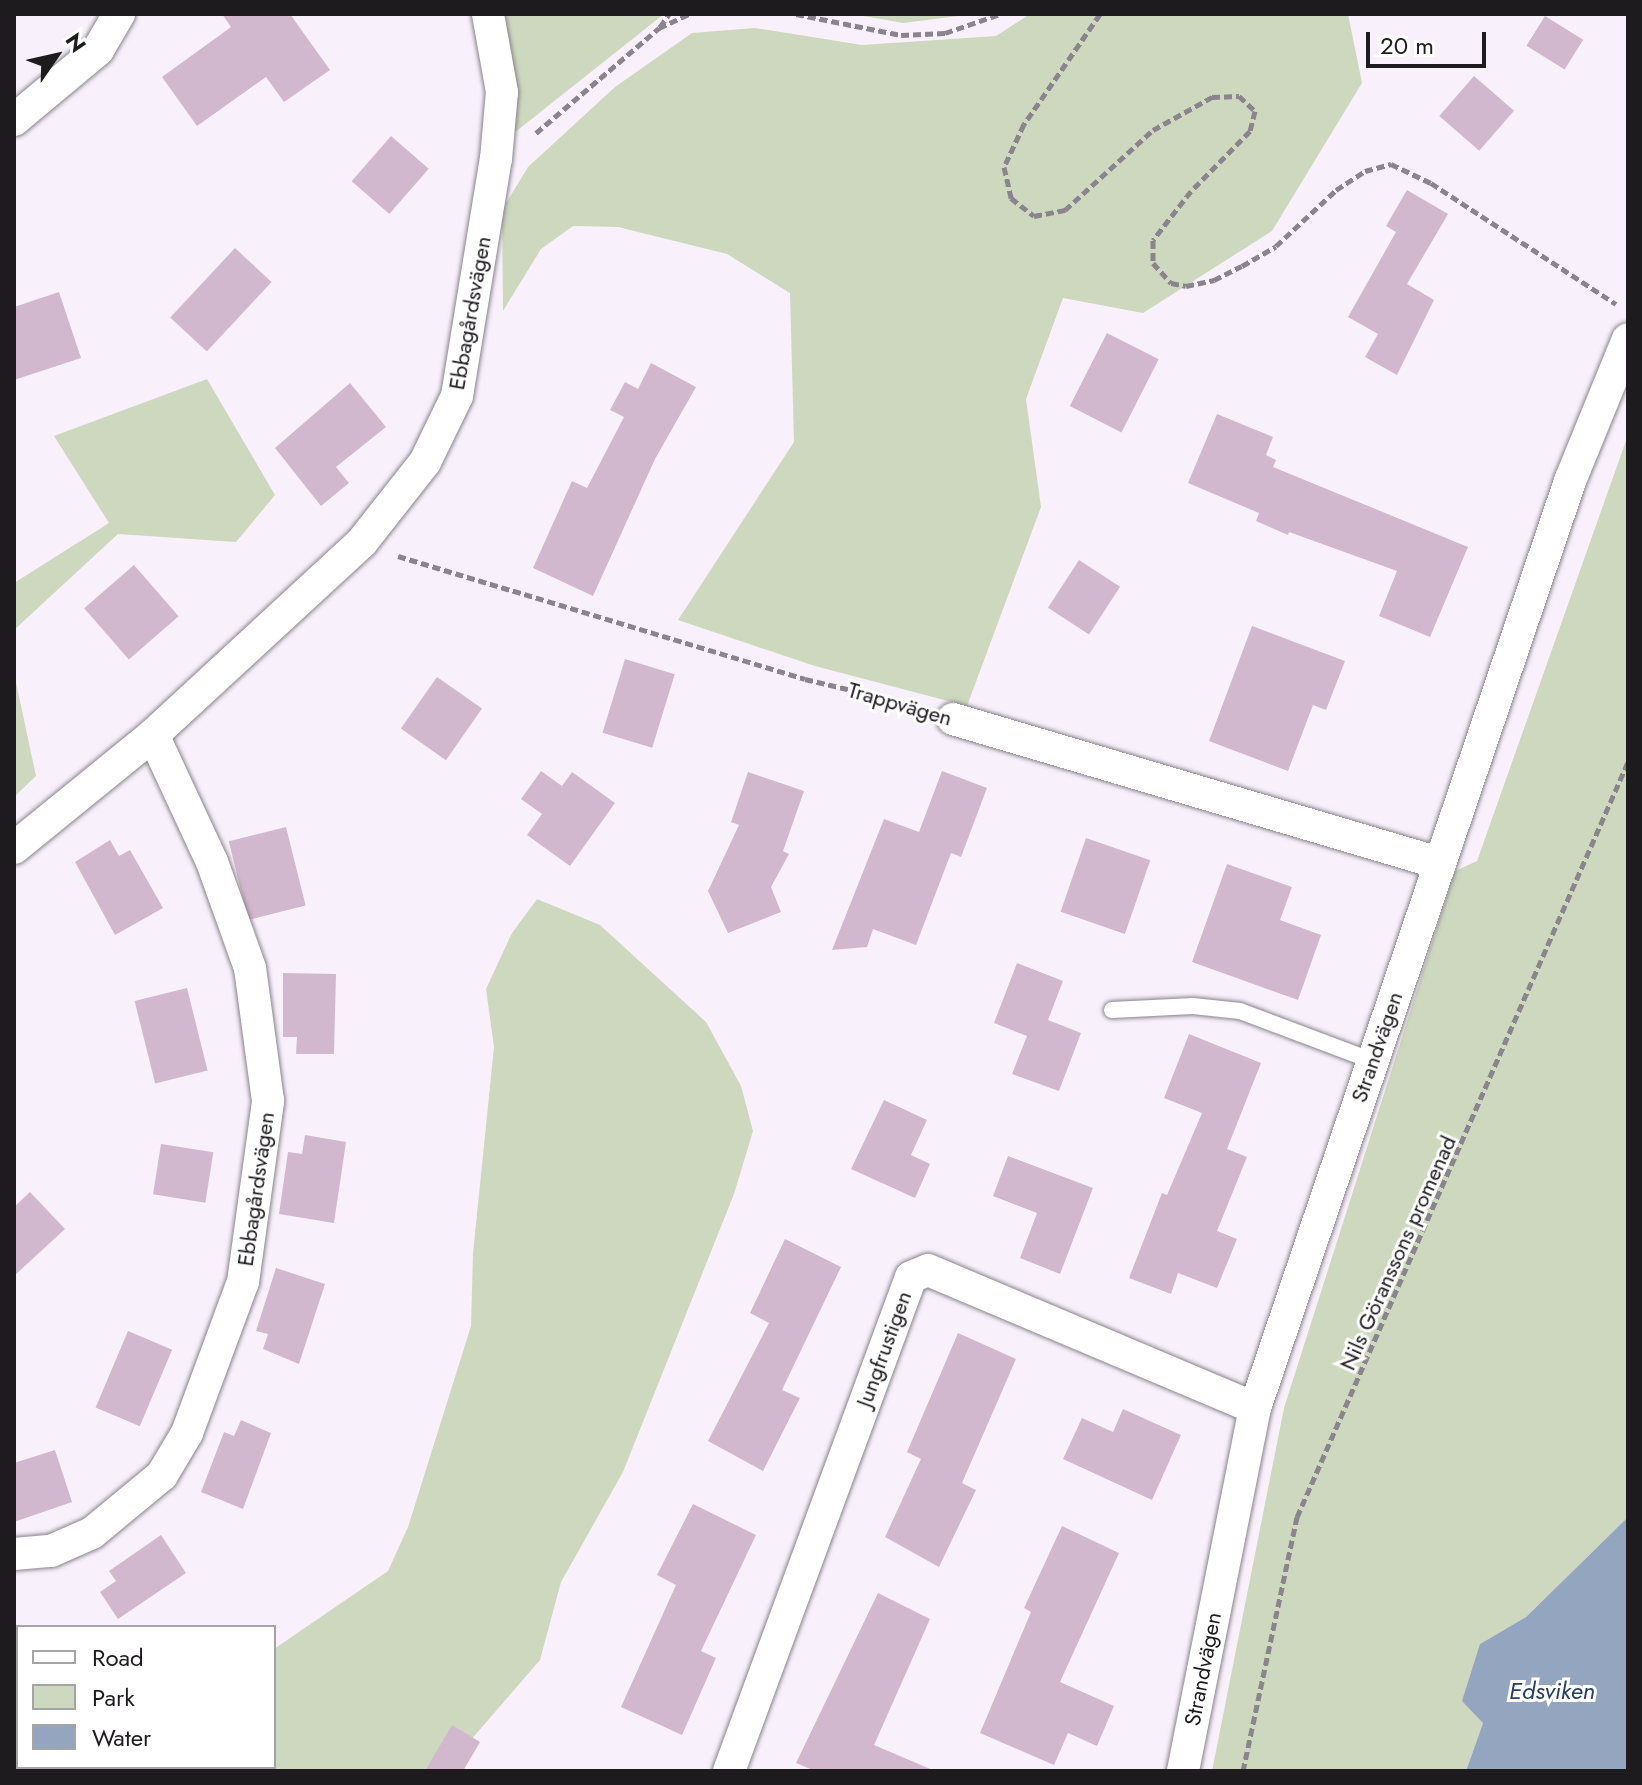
<!DOCTYPE html>
<html>
<head>
<meta charset="utf-8">
<style>
  body { margin:0 }
  #map { position:relative; width:1642px; height:1785px; overflow:hidden; background:#f8f1fb; font-family:Jost,sans-serif }
  div>[style] { position:absolute }
  .green>* { inset:0; background:#ced8be }
  .water>* { inset:0; background:#94a5bf }
  .building>* { inset:0; background:#d1b8cf; transform-origin:0 0 }
  .path>* { height:5px; margin-top:-2.5px; transform-origin:0; background:repeating-linear-gradient(90deg,#8a858c 0 8px,transparent 0 12px) }
  .roads { filter:drop-shadow(0 0 2px #8a838c) drop-shadow(0 0 2px #8a838c) }
  .lane>* { height:16px; margin:-8px; padding:0 8px; transform-origin:8px; border-radius:8px; background:#fff }
  .street>* { height:32px; margin:-16px; padding:0 16px; transform-origin:16px; border-radius:16px; background:#fff }
  span { translate:-50% -50%; white-space:nowrap; text-align:center; line-height:1.15; -webkit-text-stroke:6px #fff; paint-order:stroke }
  .street-label { font-size:22px; color:#1e1b1f }
  .water-label { font-size:24px; color:#253e63; font-style:italic }
  .frame { position:absolute; inset:0; border:16px solid #1e1b1f; pointer-events:none }
  .legend { position:absolute; left:16px; top:1625px; width:260px; height:144px; box-sizing:border-box; background:#fff; border:2px solid #a5a4a5; margin:0; padding:10px 14px; list-style:none; font-size:24px; color:#1e1b1f }
  .legend li { display:flex; align-items:center; gap:16px; height:40px }
  .legend b { width:40px; border:2px solid #a5a4a5 }
  .north { position:absolute; left:16px; top:16px; width:80px; height:80px; -webkit-text-stroke:6px #fff; paint-order:stroke; rotate:56deg; font-size:22px; font-weight:700; line-height:32px; text-align:center; color:#1e1b1f }
  .north::after { content:''; display:block; margin:auto; width:28px; height:36px; background:#1e1b1f; clip-path:polygon(50% 0,100% 100%,50% 72%,0 100%) }
  .scale { position:absolute; left:1366px; top:32px; width:120px; height:36px; box-sizing:border-box; border:4px solid #1e1b1f; border-top:0; padding-left:10px; font-size:24px; line-height:28px; white-space:nowrap; color:#1e1b1f; -webkit-text-stroke:6px #fff; paint-order:stroke }
</style>
</head>
<body>
<div id="map">
  <div class="green">
    <i style="clip-path:polygon(499px 14px,664px 14px,509px 137px)"></i>
    <i style="clip-path:polygon(852px 14px,974px 14px,903px 23px)"></i>
    <i style="clip-path:polygon(1030px 14px,1348px 14px,1362px 83px,1272px 231px,1143px 313px,1063px 298px,1026px 399px,1041px 507px,967px 706px,815px 666px,678px 620px,794px 442px,790px 293px,727px 254px,618px 227px,573px 226px,541px 249px,503px 311px,502px 210px,528px 167px,615px 87px,692px 33px,755px 28px,862px 45px,996px 36px)"></i>
    <i style="clip-path:polygon(207px 379px,275px 495px,236px 542px,118px 534px,14px 630px,14px 583px,109px 523px,54px 436px)"></i>
    <i style="clip-path:polygon(1628px 435px,1628px 1517px,1526px 1617px,1480px 1644px,1483px 1723px,1466px 1771px,1212px 1771px,1284px 1408px,1455px 871px,1477px 861px)"></i>
    <i style="clip-path:polygon(14px 673px,36px 776px,14px 797px)"></i>
    <i style="clip-path:polygon(537px 899px,600px 925px,706px 1022px,741px 1086px,753px 1131px,734px 1194px,623px 1472px,561px 1582px,540px 1660px,444px 1771px,143px 1771px,274px 1767px,274px 1649px,388px 1571px,408px 1527px,471px 1326px,473px 1253px,494px 1047px,486px 989px,512px 933px)"></i>
  </div>
  <div class="water">
    <i style="clip-path:polygon(1628px 1517px,1628px 1771px,1466px 1771px,1483px 1723px,1462px 1701px,1480px 1644px,1526px 1617px)"></i>
  </div>
  <div class="building">
    <i style="clip-path:polygon(222px 14px,290px 14px,330px 70px,284px 102px,266px 77px,197px 126px,162px 77px,231px 27px)"></i>
    <i style="left:1545px;top:16px;width:45px;height:35px;rotate:32deg"></i>
    <i style="left:1474px;top:76px;width:53px;height:53px;rotate:41deg"></i>
    <i style="left:391px;top:136px;width:50px;height:60px;rotate:41deg"></i>
    <i style="clip-path:polygon(1407px 190px,1448px 214px,1407px 284px,1434px 300px,1397px 375px,1365px 357px,1378px 334px,1348px 317px,1396px 232px,1386px 226px)"></i>
    <i style="left:235px;top:248px;width:50px;height:95px;rotate:43deg"></i>
    <i style="clip-path:polygon(59px 292px,81px 358px,14px 380px,14px 307px)"></i>
    <i style="left:1107px;top:333px;width:58px;height:82px;rotate:27deg"></i>
    <i style="clip-path:polygon(651px 363px,696px 387px,655px 459px,593px 596px,533px 568px,572px 481px,587px 488px,624px 417px,610px 410px,625px 382px,638px 389px)"></i>
    <i style="clip-path:polygon(350px 383px,386px 427px,336px 467px,349px 483px,321px 506px,275px 448px)"></i>
    <i style="clip-path:polygon(1217px 414px,1273px 437px,1266px 455px,1276px 460px,1273px 467px,1468px 547px,1430px 637px,1379px 616px,1397px 571px,1289px 532px,1288px 535px,1256px 521px,1259px 513px,1188px 483px)"></i>
    <i style="left:1079px;top:560px;width:49px;height:57px;rotate:33deg"></i>
    <i style="left:134px;top:565px;width:68px;height:66px;rotate:49deg"></i>
    <i style="clip-path:polygon(1252px 626px,1345px 661px,1326px 710px,1313px 705px,1288px 771px,1209px 741px)"></i>
    <i style="left:625px;top:659px;width:52px;height:77px;rotate:17deg"></i>
    <i style="left:437px;top:677px;width:55px;height:63px;rotate:35deg"></i>
    <i style="clip-path:polygon(541px 771px,562px 786px,572px 772px,615px 803px,570px 866px,527px 835px,542px 814px,521px 799px)"></i>
    <i style="clip-path:polygon(942px 771px,987px 788px,961px 857px,951px 853px,916px 945px,873px 929px,867px 947px,832px 950px,884px 819px,919px 832px)"></i>
    <i style="clip-path:polygon(748px 772px,804px 791px,783px 851px,789px 854px,771px 887px,781px 912px,728px 933px,708px 891px,739px 825px,731px 822px)"></i>
    <i style="left:286px;top:827px;width:81px;height:59px;rotate:76deg"></i>
    <i style="left:1086px;top:838px;width:68px;height:78px;rotate:19deg"></i>
    <i style="clip-path:polygon(110px 840px,119px 856px,130px 850px,163px 908px,115px 935px,75px 862px)"></i>
    <i style="clip-path:polygon(1227px 864px,1292px 887px,1280px 920px,1321px 935px,1298px 1000px,1192px 962px)"></i>
    <i style="clip-path:polygon(1017px 963px,1063px 981px,1048px 1020px,1081px 1033px,1059px 1091px,1012px 1074px,1027px 1036px,994px 1023px)"></i>
    <i style="clip-path:polygon(283px 973px,336px 974px,334px 1054px,296px 1054px,297px 1037px,283px 1037px)"></i>
    <i style="left:187px;top:988px;width:85px;height:54px;rotate:76deg"></i>
    <i style="clip-path:polygon(1189px 1034px,1261px 1063px,1227px 1149px,1247px 1157px,1217px 1231px,1237px 1239px,1217px 1288px,1178px 1273px,1171px 1294px,1129px 1278px,1162px 1193px,1167px 1195px,1202px 1113px,1164px 1098px)"></i>
    <i style="clip-path:polygon(884px 1100px,927px 1120px,911px 1155px,930px 1164px,915px 1198px,851px 1169px)"></i>
    <i style="clip-path:polygon(305px 1135px,346px 1142px,334px 1223px,279px 1214px,288px 1152px,302px 1154px)"></i>
    <i style="left:161px;top:1144px;width:53px;height:51px;rotate:9deg"></i>
    <i style="clip-path:polygon(1008px 1156px,1093px 1188px,1060px 1274px,1020px 1258px,1037px 1213px,993px 1196px)"></i>
    <i style="clip-path:polygon(30px 1192px,65px 1229px,14px 1276px,14px 1207px)"></i>
    <i style="clip-path:polygon(785px 1239px,841px 1267px,782px 1390px,800px 1398px,763px 1471px,708px 1441px,769px 1323px,750px 1313px)"></i>
    <i style="clip-path:polygon(276px 1268px,325px 1284px,299px 1364px,263px 1349px,268px 1334px,256px 1331px)"></i>
    <i style="left:128px;top:1331px;width:48px;height:83px;rotate:23deg"></i>
    <i style="clip-path:polygon(958px 1333px,1016px 1359px,962px 1483px,976px 1490px,939px 1567px,885px 1537px,921px 1459px,907px 1452px)"></i>
    <i style="clip-path:polygon(1123px 1409px,1181px 1435px,1152px 1500px,1063px 1459px,1082px 1418px,1113px 1432px)"></i>
    <i style="clip-path:polygon(241px 1420px,271px 1433px,243px 1509px,201px 1492px,224px 1432px,234px 1436px)"></i>
    <i style="clip-path:polygon(55px 1450px,72px 1502px,14px 1522px,14px 1463px)"></i>
    <i style="clip-path:polygon(693px 1504px,756px 1535px,701px 1651px,716px 1658px,682px 1735px,621px 1707px,676px 1585px,657px 1575px)"></i>
    <i style="clip-path:polygon(1062px 1526px,1119px 1553px,1060px 1682px,1114px 1706px,1097px 1746px,1068px 1733px,1054px 1765px,980px 1733px,1031px 1612px,1024px 1608px)"></i>
    <i style="clip-path:polygon(161px 1535px,186px 1573px,118px 1619px,100px 1592px,116px 1581px,109px 1571px)"></i>
    <i style="clip-path:polygon(878px 1593px,930px 1619px,874px 1745px,935px 1771px,815px 1771px,796px 1763px)"></i>
    <i style="clip-path:polygon(452px 1725px,480px 1742px,463px 1771px,425px 1771px)"></i>
  </div>
  <div class="path">
    <i style="left:796px;top:14px;width:107px;rotate:11.3deg"></i>
    <i style="left:901px;top:35px;width:44px;rotate:-2.6deg"></i>
    <i style="left:945px;top:33px;width:58px;rotate:-19.1deg"></i>
    <i style="left:1100px;top:14px;width:134px;rotate:124.6deg"></i>
    <i style="left:1024px;top:124px;width:47px;rotate:114.9deg"></i>
    <i style="left:1004px;top:167px;width:32px;rotate:77deg"></i>
    <i style="left:1011px;top:198px;width:29px;rotate:38deg"></i>
    <i style="left:1034px;top:216px;width:32px;rotate:-11deg"></i>
    <i style="left:1065px;top:210px;width:119px;rotate:-42.3deg"></i>
    <i style="left:1153px;top:130px;width:68px;rotate:-29.2deg"></i>
    <i style="left:1212px;top:97px;width:27px;rotate:-2deg"></i>
    <i style="left:1239px;top:96px;width:22px;rotate:43deg"></i>
    <i style="left:1255px;top:111px;width:21px;rotate:104deg"></i>
    <i style="left:1250px;top:131px;width:84px;rotate:134.5deg"></i>
    <i style="left:1191px;top:191px;width:62px;rotate:127.8deg"></i>
    <i style="left:1153px;top:240px;width:23px;rotate:90deg"></i>
    <i style="left:1153px;top:263px;width:27px;rotate:48deg"></i>
    <i style="left:1171px;top:283px;width:15px;rotate:11deg"></i>
    <i style="left:1186px;top:286px;width:29px;rotate:-12deg"></i>
    <i style="left:1214px;top:280px;width:31px;rotate:-27deg"></i>
    <i style="left:1242px;top:266px;width:39px;rotate:-30deg"></i>
    <i style="left:1276px;top:246px;width:82px;rotate:-43deg"></i>
    <i style="left:1336px;top:190px;width:35px;rotate:-33deg"></i>
    <i style="left:1365px;top:171px;width:27px;rotate:-15deg"></i>
    <i style="left:1391px;top:164px;width:44px;rotate:25.4deg"></i>
    <i style="left:1431px;top:183px;width:221px;rotate:33.2deg"></i>
    <i style="left:660px;top:27px;width:16px;rotate:-55deg"></i>
    <i style="left:536px;top:133px;width:162px;rotate:-40.5deg"></i>
    <i style="left:659px;top:28px;width:33px;rotate:-25deg"></i>
    <i style="left:398px;top:556px;width:425px;rotate:16.8deg"></i>
    <i style="left:805px;top:679px;width:121px;rotate:13.3deg"></i>
    <i style="left:1243px;top:1771px;width:260px;rotate:-78deg"></i>
    <i style="left:1297px;top:1517px;width:824px;rotate:-66.33deg"></i>
  </div>
  <div class="roads">
    <div class="lane">
      <i style="left:1112px;top:1010px;width:81px;rotate:-2.8deg"></i>
      <i style="left:1193px;top:1006px;width:47px;rotate:6.1deg"></i>
      <i style="left:1240px;top:1011px;width:142px;rotate:20.6deg"></i>
    </div>
    <div class="street">
      <i style="left:14px;top:120px;width:109px;rotate:-39.8deg"></i>
      <i style="left:98px;top:50px;width:42px;rotate:-59.7deg"></i>
      <i style="left:953px;top:719px;width:507px;rotate:16.5deg"></i>
      <i style="left:14px;top:848px;width:179px;rotate:-39.1deg"></i>
      <i style="left:153px;top:735px;width:284px;rotate:-42.7deg"></i>
      <i style="left:362px;top:542px;width:102px;rotate:-51.8deg"></i>
      <i style="left:425px;top:462px;width:73px;rotate:-64.1deg"></i>
      <i style="left:457px;top:396px;width:240px;rotate:-80.7deg"></i>
      <i style="left:496px;top:159px;width:67px;rotate:-84.9deg"></i>
      <i style="left:502px;top:92px;width:79px;rotate:-100.2deg"></i>
      <i style="left:14px;top:1554px;width:37px;rotate:-5deg"></i>
      <i style="left:51px;top:1551px;width:45px;rotate:-23.7deg"></i>
      <i style="left:92px;top:1533px;width:91px;rotate:-39.6deg"></i>
      <i style="left:162px;top:1475px;width:49px;rotate:-59.2deg"></i>
      <i style="left:187px;top:1433px;width:161px;rotate:-69.7deg"></i>
      <i style="left:243px;top:1282px;width:183px;rotate:-82.1deg"></i>
      <i style="left:268px;top:1101px;width:134px;rotate:-97.7deg"></i>
      <i style="left:250px;top:968px;width:113px;rotate:-109.7deg"></i>
      <i style="left:212px;top:862px;width:140px;rotate:-114.9deg"></i>
      <i style="left:729px;top:1771px;width:526px;rotate:-69.78deg"></i>
      <i style="left:911px;top:1277px;width:18px;rotate:-22deg"></i>
      <i style="left:928px;top:1270px;width:355px;rotate:22.9deg"></i>
      <i style="left:1183px;top:1771px;width:370px;rotate:-78.8deg"></i>
      <i style="left:1255px;top:1408px;width:979px;rotate:-71.23deg"></i>
      <i style="left:1570px;top:481px;width:153px;rotate:-67.8deg"></i>
    </div>
  </div>
  <div class="street-label">
    <span style="left:470px;top:313px;rotate:-80deg">Ebbagårdsvägen</span>
    <span style="left:900px;top:704px;rotate:16deg">Trappvägen</span>
    <span style="left:1377px;top:1047px;rotate:-71deg">Strandvägen</span>
    <span style="left:256px;top:1189px;rotate:-82deg">Ebbagårdsvägen</span>
    <span style="left:1398px;top:1253px;rotate:-66deg">Nils Göranssons promenad</span>
    <span style="left:884px;top:1349px;rotate:-70deg">Jungfrustigen</span>
    <span style="left:1203px;top:1669px;rotate:-79deg">Strandvägen</span>
  </div>
  <div class="water-label">
    <span style="left:1552px;top:1691px">Edsviken</span>
  </div>
  <div class="frame"></div>
  <ul class="legend">
  <li><b style="height:10px;background:#fff"></b>Road</li>
  <li><b style="height:22px;background:#ced8be"></b>Park</li>
  <li><b style="height:22px;background:#94a5bf"></b>Water</li>
  </ul>
  <div class="north">N</div>
  <div class="scale">20 m</div>
</div>
</body>
</html>
